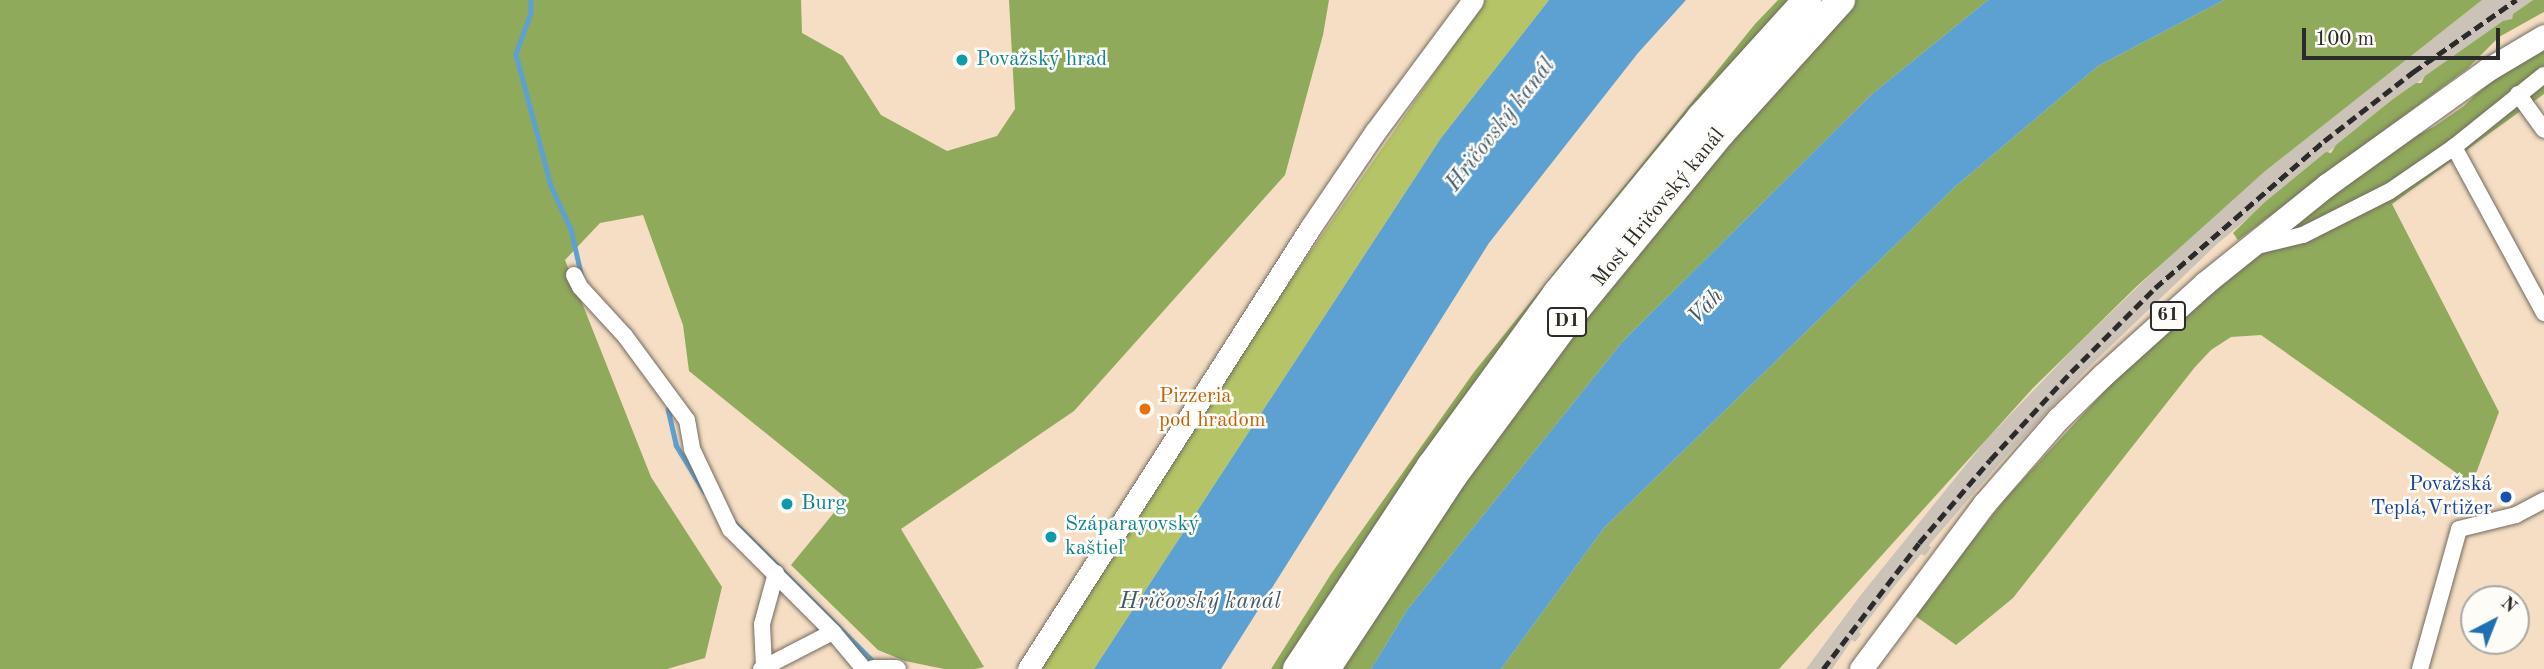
<!DOCTYPE html>
<html>
<head>
<meta charset="utf-8">
<style>
  body { margin:0 }
  #map { position:relative; width:2544px; height:669px; overflow:hidden; background:#f5dec3; font-family:"Old Standard TT",serif }
  div>[style] { position:absolute }
  .industrial>* { inset:0; background:#cbc3b8 }
  .green>* { inset:0; background:#b4c466 }
  .forest>* { inset:0; background:#8faa5b }
  .water>* { inset:0; background:#5ca1d1 }
  .stream>* { height:4.5px; margin:-2.25px; padding:0 2.25px; transform-origin:2.25px; border-radius:2.25px; background:#5ca1d1 }
  .roads { filter:drop-shadow(0 0 2px #726a60) drop-shadow(0 0 2px #726a60) }
  .minor>* { height:16px; margin:-8px; padding:0 8px; transform-origin:8px; border-radius:8px; background:#fff }
  .tertiary>* { height:19px; margin:-9.5px; padding:0 9.5px; transform-origin:9.5px; border-radius:9.5px; background:#fff }
  .secondary>* { height:21px; margin:-10.5px; padding:0 10.5px; transform-origin:10.5px; border-radius:10.5px; background:#fff }
  .primary>* { height:23px; margin:-11.5px; padding:0 11.5px; transform-origin:11.5px; border-radius:11.5px; background:#fff }
  .motorway>* { height:28px; margin:-14px; padding:0 14px; transform-origin:14px; border-radius:14px; background:#fff }
  .rail>* { height:4.5px; margin-top:-2.25px; transform-origin:0; background:repeating-linear-gradient(90deg,#2b2b2b 0 10px,transparent 0 15px) }
  .dots>* { width:19px; height:19px; translate:-50% -50%; box-sizing:border-box; border:4px solid #fdfcf7; border-radius:50% }
  span { translate:-50% -50%; white-space:nowrap; text-align:center; line-height:1.15; -webkit-text-stroke:5px #fdfcf7; paint-order:stroke }
  .shield-label span { padding:2px 5px; background:#fdfcf7; border:2px solid; border-radius:5px; -webkit-text-stroke-width:0 }
  .shield-label { font-size:19px; color:#2b2b2b; font-weight:700 }
  .culture-label { font-size:21px; color:#0d838f }
  .left { translate:0 -50%; text-align:left }
  .street-label { font-size:21px; color:#2b2b2b }
  .food-label { font-size:21px; color:#c56008 }
  .transit-label { font-size:21px; color:#164399 }
  .right { translate:-100% -50%; text-align:right }
  .water-label { font-size:23px; color:#3f5a6d; font-style:italic }
  .north { position:absolute; left:2460px; top:585px; width:70px; height:70px; box-sizing:border-box; background:#fdfcf7; border:2px solid #a9a8a5; border-radius:50%; rotate:42deg; font-size:19px; font-weight:700; line-height:28px; text-align:center; color:#2b2b2b }
  .north::after { content:''; display:block; margin:auto; width:24px; height:32px; background:#1f6fb2; clip-path:polygon(50% 0,100% 100%,50% 72%,0 100%) }
  .scale { position:absolute; left:2302px; top:28px; width:198px; height:32px; box-sizing:border-box; border:4px solid #2b2b2b; border-top:0; padding-left:9px; font-size:21px; line-height:24px; white-space:nowrap; color:#2b2b2b; -webkit-text-stroke:5px #fdfcf7; paint-order:stroke }
</style>
</head>
<body>
<div id="map">
  <div class="industrial">
    <i style="clip-path:polygon(2482px 0,2533px 0,2513px 14px,2512px 19px,2393px 99px,2217px 244px,2089px 367px,2004px 458px,1929px 545px,1931px 548px,1925px 556px,1921px 554px,1897px 583px,1859px 632px,1861px 634px,1855px 642px,1852px 640px,1832px 669px,1806px 669px,1860px 596px,1986px 440px,2073px 349px,2201px 226px,2264px 172px)"></i>
  </div>
  <div class="green">
    <i style="clip-path:polygon(1485px 0,1549px 0,1441px 138px,1094px 669px,1021px 669px)"></i>
  </div>
  <div class="forest">
    <i style="clip-path:polygon(0 0,801px 0,802px 33px,843px 56px,881px 115px,947px 151px,997px 136px,1015px 109px,1009px 0,1329px 0,1323px 35px,1285px 175px,1074px 411px,901px 529px,984px 667px,975px 669px,944px 669px,905px 661px,878px 650px,791px 565px,846px 498px,689px 371px,683px 325px,643px 215px,600px 223px,565px 260px,651px 477px,722px 587px,705px 658px,667px 669px,0 669px)"></i>
    <i style="clip-path:polygon(1778px 0,1988px 0,1872px 94px,1623px 341px,1407px 610px,1371px 669px,1271px 669px,1331px 574px,1474px 372px,1755px 24px)"></i>
    <i style="clip-path:polygon(2224px 0,2482px 0,2264px 172px,2136px 287px,2033px 388px,1779px 669px,1501px 669px,1604px 528px,1956px 186px,2098px 66px)"></i>
    <i style="clip-path:polygon(2533px 0,2544px 0,2544px 12px,2499px 37px,2468px 68px,2238px 240px,2233px 233px,2265px 202px,2326px 152px,2331px 153px,2336px 145px,2393px 99px,2416px 83px,2421px 83px,2425px 76px,2503px 21px,2512px 19px,2513px 14px)"></i>
    <i style="clip-path:polygon(2544px 49px,2544px 94px,2392px 204px,2499px 412px,2472px 484px,2261px 335px,2231px 337px,2211px 350px,2195px 367px,2013px 598px,1956px 645px,1914px 615px,2006px 498px,2112px 383px,2161px 336px,2247px 261px,2325px 200px,2404px 142px,2435px 126px,2464px 106px,2490px 81px)"></i>
  </div>
  <div class="water">
    <i style="clip-path:polygon(1549px 0,1686px 0,1638px 53px,1489px 243px,1221px 669px,1094px 669px,1441px 138px)"></i>
    <i style="clip-path:polygon(1988px 0,2224px 0,2098px 66px,1956px 186px,1604px 528px,1501px 669px,1371px 669px,1407px 610px,1623px 341px,1872px 94px)"></i>
  </div>
  <div class="stream">
    <i style="left:531px;top:0;width:13px;rotate:90deg"></i>
    <i style="left:531px;top:13px;width:44px;rotate:110.1deg"></i>
    <i style="left:516px;top:54px;width:137px;rotate:75.1deg"></i>
    <i style="left:551px;top:186px;width:47px;rotate:65.1deg"></i>
    <i style="left:571px;top:229px;width:45px;rotate:77.2deg"></i>
    <i style="left:668px;top:409px;width:37px;rotate:77deg"></i>
    <i style="left:676px;top:445px;width:54px;rotate:58.7deg"></i>
    <i style="left:735px;top:523px;width:195px;rotate:45deg"></i>
  </div>
  <div class="roads">
    <div class="minor">
      <i style="left:2518px;top:94px;width:44px;rotate:54.2deg"></i>
      <i style="left:2454px;top:147px;width:189px;rotate:61.5deg"></i>
      <i style="left:2253px;top:247px;width:51px;rotate:-13.5deg"></i>
      <i style="left:2303px;top:235px;width:97px;rotate:-26.8deg"></i>
      <i style="left:2390px;top:191px;width:78px;rotate:-34.5deg"></i>
      <i style="left:2454px;top:147px;width:115px;rotate:-38.7deg"></i>
      <i style="left:574px;top:275px;width:13px;rotate:63deg"></i>
      <i style="left:580px;top:287px;width:67px;rotate:47.4deg"></i>
      <i style="left:625px;top:336px;width:104px;rotate:53.6deg"></i>
      <i style="left:687px;top:420px;width:29px;rotate:80deg"></i>
      <i style="left:692px;top:449px;width:89px;rotate:64.6deg"></i>
      <i style="left:730px;top:529px;width:146px;rotate:45deg"></i>
      <i style="left:833px;top:632px;width:48px;rotate:50deg"></i>
      <i style="left:764px;top:667px;width:43px;rotate:-92.7deg"></i>
      <i style="left:762px;top:624px;width:53px;rotate:-74.6deg"></i>
      <i style="left:761px;top:669px;width:81px;rotate:-27.2deg"></i>
      <i style="left:2420px;top:669px;width:145px;rotate:-74.4deg"></i>
      <i style="left:2459px;top:529px;width:59px;rotate:-13.8deg"></i>
      <i style="left:2516px;top:515px;width:32px;rotate:-28deg"></i>
    </div>
    <div class="tertiary">
      <i style="left:873px;top:669px;width:23px"></i>
    </div>
    <div class="secondary">
      <i style="left:1028px;top:669px;width:523px;rotate:-57.4deg"></i>
      <i style="left:1310px;top:228px;width:116px;rotate:-55.9deg"></i>
      <i style="left:1375px;top:132px;width:164px;rotate:-53.4deg"></i>
    </div>
    <div class="primary">
      <i style="left:1861px;top:669px;width:206px;rotate:-53.3deg"></i>
      <i style="left:1984px;top:504px;width:113px;rotate:-49deg"></i>
      <i style="left:2058px;top:419px;width:63px;rotate:-44.4deg"></i>
      <i style="left:2103px;top:375px;width:137px;rotate:-42deg"></i>
      <i style="left:2205px;top:283px;width:156px;rotate:-38.8deg"></i>
      <i style="left:2327px;top:185px;width:197px;rotate:-35.7deg"></i>
      <i style="left:2487px;top:70px;width:66px;rotate:-30.8deg"></i>
    </div>
    <div class="motorway">
      <i style="left:1297px;top:669px;width:243px;rotate:-56.6deg"></i>
      <i style="left:1431px;top:466px;width:214px;rotate:-53.9deg"></i>
      <i style="left:1557px;top:293px;width:227px;rotate:-50.7deg"></i>
      <i style="left:1701px;top:117px;width:158px;rotate:-47.8deg"></i>
      <i style="left:1326px;top:669px;width:232px;rotate:-56.6deg"></i>
      <i style="left:1454px;top:475px;width:209px;rotate:-53.6deg"></i>
      <i style="left:1578px;top:307px;width:225px;rotate:-50.6deg"></i>
      <i style="left:1721px;top:133px;width:179px;rotate:-47.9deg"></i>
    </div>
  </div>
  <div class="rail">
    <i style="left:1823px;top:669px;width:158px;rotate:-52.7deg"></i>
    <i style="left:1919px;top:543px;width:109px;rotate:-49.5deg"></i>
    <i style="left:1990px;top:460px;width:120px;rotate:-47.4deg"></i>
    <i style="left:2071px;top:372px;width:119px;rotate:-45deg"></i>
    <i style="left:2155px;top:288px;width:224px;rotate:-41deg"></i>
    <i style="left:2324px;top:141px;width:113px;rotate:-37.8deg"></i>
    <i style="left:2413px;top:72px;width:126px;rotate:-35deg"></i>
  </div>
  <div class="dots">
    <i style="left:962px;top:60px;background:#0f9aa8"></i>
    <i style="left:1145px;top:409px;background:#e8710a"></i>
    <i style="left:2506px;top:497px;background:#1a4fb4"></i>
    <i style="left:787px;top:504px;background:#0f9aa8"></i>
    <i style="left:1051px;top:537px;background:#0f9aa8"></i>
  </div>
  <div class="shield-label">
    <span style="left:2168px;top:316px">61</span>
    <span style="left:1567px;top:322px">D1</span>
  </div>
  <div class="culture-label">
    <span class="left" style="left:976px;top:60px">Považský hrad</span>
    <span class="left" style="left:801px;top:504px">Burg</span>
    <span class="left" style="left:1065px;top:537px">Száparayovský<br>kaštieľ</span>
  </div>
  <div class="street-label">
    <span style="left:1659px;top:208px;rotate:-51deg">Most Hričovský kanál</span>
  </div>
  <div class="food-label">
    <span class="left" style="left:1159px;top:409px">Pizzeria<br>pod hradom</span>
  </div>
  <div class="transit-label">
    <span class="right" style="left:2492px;top:497px">Považská<br>Teplá,Vrtižer</span>
  </div>
  <div class="water-label">
    <span style="left:1501px;top:125px;rotate:-52deg">Hričovský kanál</span>
    <span style="left:1706px;top:307px;rotate:-46deg">Váh</span>
    <span style="left:1200px;top:602px">Hričovský kanál</span>
  </div>
  <div class="north">N</div>
  <div class="scale">100 m</div>
</div>
</body>
</html>
